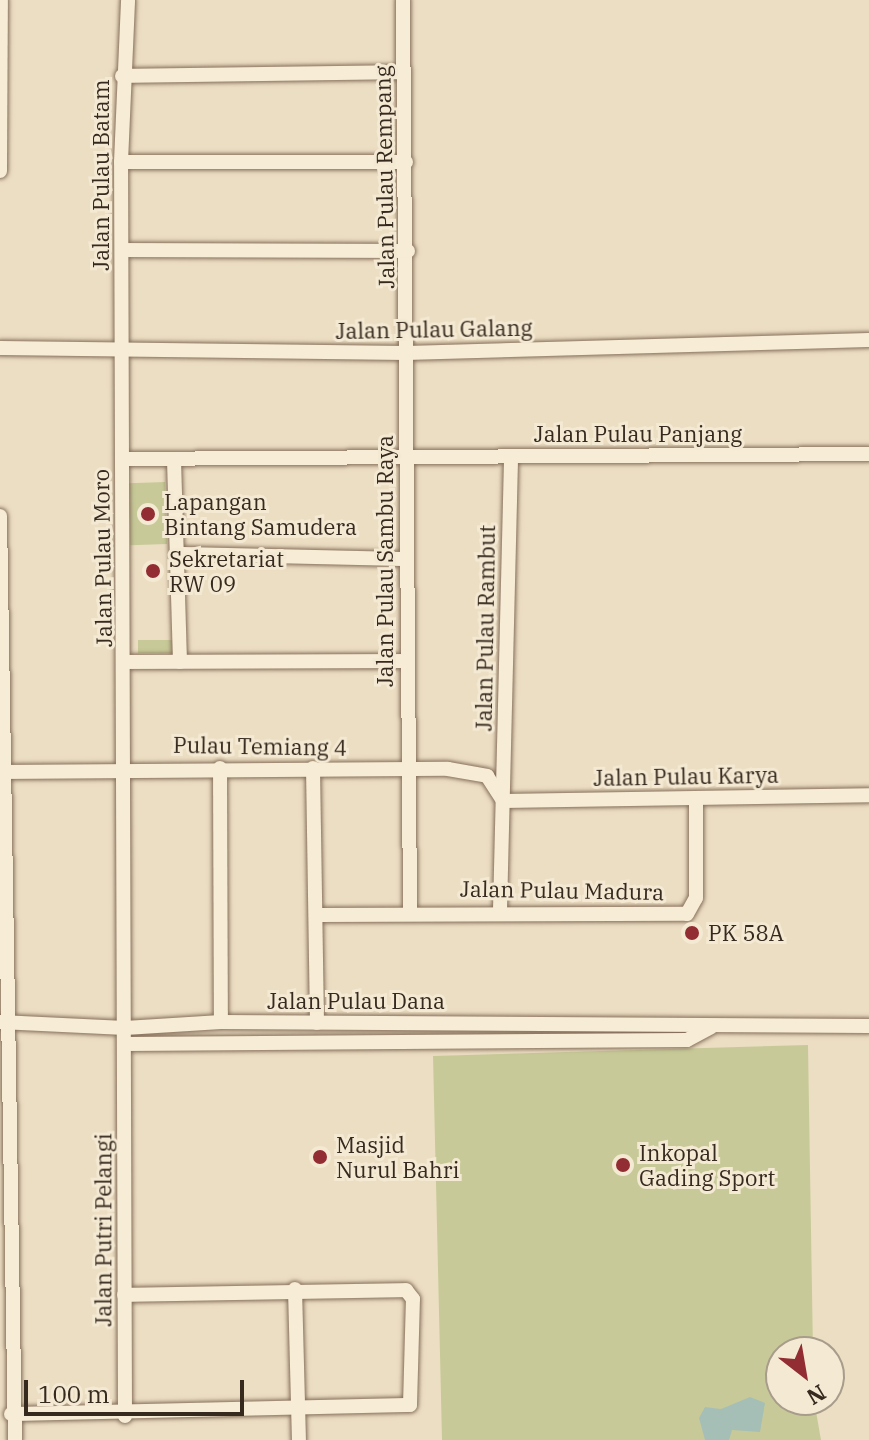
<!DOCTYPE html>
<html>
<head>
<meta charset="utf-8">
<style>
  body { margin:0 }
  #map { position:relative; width:869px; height:1440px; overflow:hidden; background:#ecdec3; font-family:"IBM Plex Serif",serif }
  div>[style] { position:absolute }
  .green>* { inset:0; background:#c7ca98; transform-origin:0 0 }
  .water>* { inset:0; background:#a5bfb6 }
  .roads { filter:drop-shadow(0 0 2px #866f5b) drop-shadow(0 0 2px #866f5b) }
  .minor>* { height:14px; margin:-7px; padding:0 7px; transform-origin:7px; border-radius:7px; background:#f7ecd6 }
  .dots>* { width:22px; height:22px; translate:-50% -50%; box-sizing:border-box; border:4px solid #f4e9d3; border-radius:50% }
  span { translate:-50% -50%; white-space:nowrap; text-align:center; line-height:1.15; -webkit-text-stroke:6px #f4e9d3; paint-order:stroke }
  .street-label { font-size:22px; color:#36291e }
  .poi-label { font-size:22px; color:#36291e }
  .left { translate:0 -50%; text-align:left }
  .north { position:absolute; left:765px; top:1336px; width:80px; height:80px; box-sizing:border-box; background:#f4e9d3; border:2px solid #a89c8b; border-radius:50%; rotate:149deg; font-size:22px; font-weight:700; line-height:32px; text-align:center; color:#36291e }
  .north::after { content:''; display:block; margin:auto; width:28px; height:36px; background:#922d33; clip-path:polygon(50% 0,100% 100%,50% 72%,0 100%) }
  .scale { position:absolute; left:24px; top:1380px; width:220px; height:36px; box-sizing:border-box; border:4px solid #36291e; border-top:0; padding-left:10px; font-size:24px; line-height:28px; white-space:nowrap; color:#36291e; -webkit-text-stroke:6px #f4e9d3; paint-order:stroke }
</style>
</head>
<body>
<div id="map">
  <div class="green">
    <i style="left:165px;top:482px;width:62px;height:37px;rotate:88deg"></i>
    <i style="left:173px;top:640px;width:13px;height:35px;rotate:90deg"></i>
    <i style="clip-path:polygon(808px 1045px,813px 1352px,781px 1352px,781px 1400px,814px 1400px,821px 1440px,442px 1440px,433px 1056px)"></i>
  </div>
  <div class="water">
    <i style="clip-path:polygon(750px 1397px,765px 1403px,760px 1432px,732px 1430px,729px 1440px,705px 1440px,699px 1418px,705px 1407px,721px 1409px)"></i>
  </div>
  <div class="roads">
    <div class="minor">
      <i style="left:403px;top:0;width:911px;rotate:89.56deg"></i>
      <i style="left:122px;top:76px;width:282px;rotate:-0.8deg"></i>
      <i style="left:121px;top:162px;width:285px"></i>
      <i style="left:0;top:171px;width:171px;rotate:-89.7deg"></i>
      <i style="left:123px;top:250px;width:285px;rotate:0.2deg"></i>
      <i style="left:0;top:348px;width:406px;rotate:0.7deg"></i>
      <i style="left:406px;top:353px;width:463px;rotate:-1.6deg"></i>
      <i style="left:122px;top:459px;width:747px;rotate:-0.38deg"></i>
      <i style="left:174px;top:460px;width:202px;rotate:88.3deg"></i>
      <i style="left:0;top:516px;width:924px;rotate:89.07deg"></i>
      <i style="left:180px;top:554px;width:226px;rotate:1.3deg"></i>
      <i style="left:125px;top:662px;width:280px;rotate:-0.2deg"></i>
      <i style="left:220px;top:768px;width:254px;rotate:89.8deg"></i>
      <i style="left:313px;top:768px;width:255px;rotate:89.1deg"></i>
      <i style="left:0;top:772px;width:448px;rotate:-0.4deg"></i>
      <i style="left:448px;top:769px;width:40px;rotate:10deg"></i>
      <i style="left:487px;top:776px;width:30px;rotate:57deg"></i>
      <i style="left:503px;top:801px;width:366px;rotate:-0.9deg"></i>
      <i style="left:500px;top:910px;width:454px;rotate:-88.6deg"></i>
      <i style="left:317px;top:915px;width:370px;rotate:-0.2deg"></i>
      <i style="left:687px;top:914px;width:18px;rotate:-61deg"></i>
      <i style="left:696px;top:898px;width:100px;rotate:-90deg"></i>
      <i style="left:0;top:1022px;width:125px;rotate:2.7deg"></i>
      <i style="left:125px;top:1028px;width:96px;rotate:-3.6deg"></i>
      <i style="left:221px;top:1022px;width:648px;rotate:0.35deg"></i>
      <i style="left:126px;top:1044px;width:561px;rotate:-0.41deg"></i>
      <i style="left:687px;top:1040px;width:27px;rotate:-28deg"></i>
      <i style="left:295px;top:1289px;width:151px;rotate:88.5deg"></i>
      <i style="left:11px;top:1414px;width:399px;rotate:-1.3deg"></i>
      <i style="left:410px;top:1405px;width:106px;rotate:-88.4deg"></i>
      <i style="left:413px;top:1299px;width:11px;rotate:-128deg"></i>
      <i style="left:406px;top:1290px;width:282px;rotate:179deg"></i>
      <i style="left:125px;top:1416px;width:1254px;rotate:-90.18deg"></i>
      <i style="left:121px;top:162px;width:162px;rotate:-87.5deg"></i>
    </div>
  </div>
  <div class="dots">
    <i style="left:148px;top:514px;background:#922d33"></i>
    <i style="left:153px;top:571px;background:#922d33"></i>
    <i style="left:692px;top:933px;background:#922d33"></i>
    <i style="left:320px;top:1157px;background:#922d33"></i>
    <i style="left:623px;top:1165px;background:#922d33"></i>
  </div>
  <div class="street-label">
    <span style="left:101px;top:175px;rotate:-90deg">Jalan Pulau Batam</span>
    <span style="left:384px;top:177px;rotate:-91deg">Jalan Pulau Rempang</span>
    <span style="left:434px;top:329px;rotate:-1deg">Jalan Pulau Galang</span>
    <span style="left:638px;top:434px">Jalan Pulau Panjang</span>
    <span style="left:102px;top:558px;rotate:-91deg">Jalan Pulau Moro</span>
    <span style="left:385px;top:561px;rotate:-90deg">Jalan Pulau Sambu Raya</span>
    <span style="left:485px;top:628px;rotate:-89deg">Jalan Pulau Rambut</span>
    <span style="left:260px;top:746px;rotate:1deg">Pulau Temiang 4</span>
    <span style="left:686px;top:776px;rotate:-1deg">Jalan Pulau Karya</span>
    <span style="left:562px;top:890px;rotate:1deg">Jalan Pulau Madura</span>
    <span style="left:356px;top:1001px">Jalan Pulau Dana</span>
    <span style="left:103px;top:1230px;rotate:-90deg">Jalan Putri Pelangi</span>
  </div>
  <div class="poi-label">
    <span class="left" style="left:164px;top:514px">Lapangan<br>Bintang Samudera</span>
    <span class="left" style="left:169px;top:571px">Sekretariat<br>RW 09</span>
    <span class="left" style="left:708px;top:933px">PK 58A</span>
    <span class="left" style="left:336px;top:1157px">Masjid<br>Nurul Bahri</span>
    <span class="left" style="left:639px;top:1165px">Inkopal<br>Gading Sport</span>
  </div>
  <div class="north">N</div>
  <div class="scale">100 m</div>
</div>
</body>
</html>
